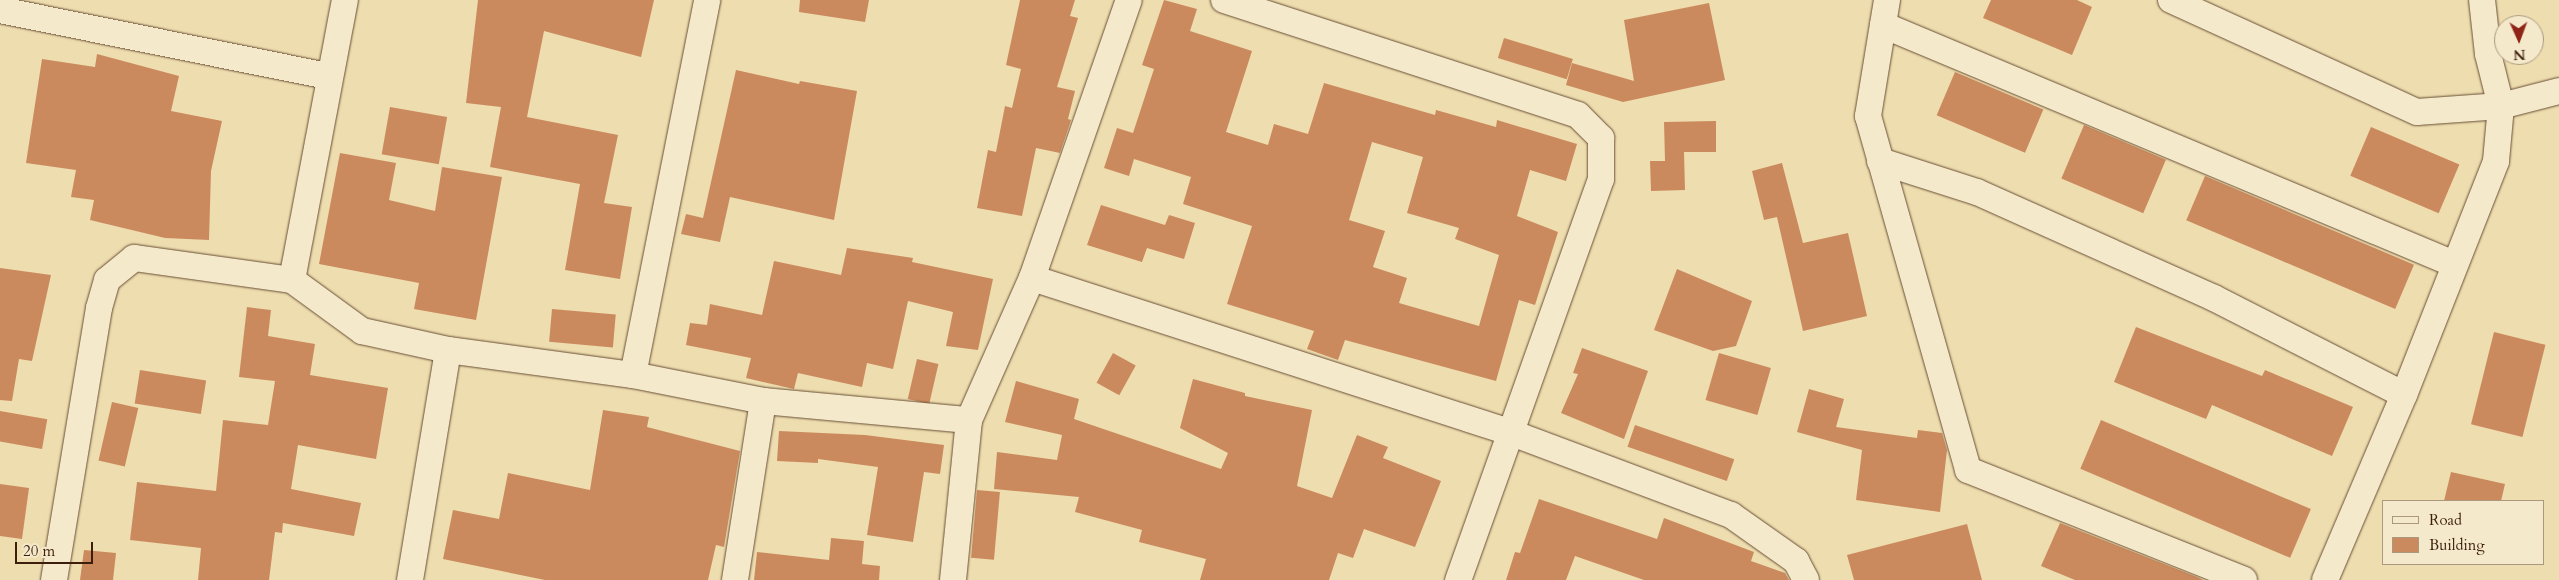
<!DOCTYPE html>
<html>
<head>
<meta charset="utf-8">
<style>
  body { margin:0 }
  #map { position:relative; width:2559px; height:580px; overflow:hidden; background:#eeddaf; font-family:Cardo,serif }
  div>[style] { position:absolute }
  .building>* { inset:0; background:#cb8a5e; transform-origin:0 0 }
  .roads { filter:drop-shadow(0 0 1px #694e35) drop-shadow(0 0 1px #694e35) }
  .minor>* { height:26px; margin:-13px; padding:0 13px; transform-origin:13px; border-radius:13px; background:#f4e9cb }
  span { translate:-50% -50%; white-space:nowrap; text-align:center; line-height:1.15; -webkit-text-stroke:4px #f4e9cb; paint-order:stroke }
  .legend { position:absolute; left:2382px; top:500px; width:162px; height:65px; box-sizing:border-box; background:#f4e9cb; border:1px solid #ab987f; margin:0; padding:6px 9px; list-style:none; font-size:15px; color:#3d1e0c }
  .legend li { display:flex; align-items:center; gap:10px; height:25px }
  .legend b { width:25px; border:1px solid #ab987f }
  .north { position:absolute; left:2494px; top:15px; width:50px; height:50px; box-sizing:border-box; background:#f4e9cb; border:1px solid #ab987f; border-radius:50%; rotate:178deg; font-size:14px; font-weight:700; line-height:20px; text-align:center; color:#3d1e0c }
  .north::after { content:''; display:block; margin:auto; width:18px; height:22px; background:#8f2418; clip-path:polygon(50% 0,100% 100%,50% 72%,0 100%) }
  .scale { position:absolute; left:15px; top:542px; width:78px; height:22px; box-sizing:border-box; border:2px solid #3d1e0c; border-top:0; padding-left:6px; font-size:15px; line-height:18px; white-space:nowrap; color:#3d1e0c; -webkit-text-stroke:4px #f4e9cb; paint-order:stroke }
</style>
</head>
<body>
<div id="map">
  <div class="building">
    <i style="clip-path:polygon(478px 0,654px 0,641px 57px,544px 31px,527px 117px,618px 135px,604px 203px,632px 207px,620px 279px,565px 270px,580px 184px,490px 167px,501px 107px,466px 103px)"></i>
    <i style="clip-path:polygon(800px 0,869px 0,865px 22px,799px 12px)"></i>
    <i style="clip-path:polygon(1020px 0,1075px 0,1070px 16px,1078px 18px,1057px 87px,1075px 91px,1068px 119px,1071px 120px,1060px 153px,1036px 148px,1022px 216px,977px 208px,988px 150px,996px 152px,1005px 106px,1012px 108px,1021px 69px,1006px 65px)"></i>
    <i style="clip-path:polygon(evenodd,1164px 0,1197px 9px,1190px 31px,1252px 51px,1226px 132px,1268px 145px,1274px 124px,1308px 134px,1324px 83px,1435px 115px,1436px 110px,1496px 127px,1497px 120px,1577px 144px,1566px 181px,1530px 170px,1517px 216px,1558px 232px,1535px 305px,1519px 300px,1496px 381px,1345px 340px,1338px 360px,1307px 349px,1314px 331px,1227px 304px,1252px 226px,1183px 204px,1191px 177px,1134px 159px,1129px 176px,1104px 168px,1117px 128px,1133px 133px,1154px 69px,1142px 65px,1164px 0,1372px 142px,1423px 157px,1407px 213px,1459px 228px,1455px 239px,1499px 255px,1479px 326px,1399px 303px,1407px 278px,1373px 267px,1385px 231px,1349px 220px,1372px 142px)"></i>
    <i style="clip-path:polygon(1991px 0,2077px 0,2092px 7px,2072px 55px,1983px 18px)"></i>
    <i style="clip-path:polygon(1709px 3px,1725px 80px,1623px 102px,1566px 85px,1572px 63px,1634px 81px,1624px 20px)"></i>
    <i style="left:1504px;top:38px;width:72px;height:21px;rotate:17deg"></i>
    <i style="clip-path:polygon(97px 54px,179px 76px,171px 111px,222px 121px,211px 171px,209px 240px,165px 238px,90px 220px,94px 200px,71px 197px,76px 170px,26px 163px,42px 59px,95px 67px)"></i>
    <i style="clip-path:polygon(736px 70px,799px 84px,800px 81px,857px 91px,834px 220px,730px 197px,720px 242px,681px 234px,686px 214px,703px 218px)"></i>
    <i style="left:1955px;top:72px;width:96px;height:47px;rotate:23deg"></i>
    <i style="left:390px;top:107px;width:58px;height:48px;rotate:10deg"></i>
    <i style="clip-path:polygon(1716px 121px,1716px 152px,1684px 152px,1685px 190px,1651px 191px,1650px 161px,1665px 161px,1664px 122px)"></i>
    <i style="left:2084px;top:125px;width:89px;height:58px;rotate:23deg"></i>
    <i style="left:2371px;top:127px;width:96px;height:53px;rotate:23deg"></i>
    <i style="clip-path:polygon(340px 153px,396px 163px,389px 200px,435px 211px,442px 167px,502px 177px,476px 320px,414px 309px,419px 283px,319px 264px)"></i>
    <i style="clip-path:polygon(1782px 163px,1803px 243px,1848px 233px,1867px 316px,1803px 331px,1777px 217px,1764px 220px,1752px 171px)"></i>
    <i style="left:2205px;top:176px;width:227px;height:48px;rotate:23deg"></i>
    <i style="clip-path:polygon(1101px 205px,1165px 225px,1169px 215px,1195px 223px,1184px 259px,1147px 248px,1142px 262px,1087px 245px)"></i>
    <i style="clip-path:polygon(847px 248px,913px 258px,912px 262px,993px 279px,978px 350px,946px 346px,953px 312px,908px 301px,893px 369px,867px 363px,862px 387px,798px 373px,794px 389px,746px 378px,751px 358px,686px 345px,690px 323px,707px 325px,710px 304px,762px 315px,774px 261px,841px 275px)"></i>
    <i style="clip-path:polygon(0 268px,51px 275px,32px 361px,19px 359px,12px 401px,0 400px)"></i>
    <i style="clip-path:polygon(1677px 269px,1752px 301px,1736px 346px,1713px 351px,1654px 330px)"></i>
    <i style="clip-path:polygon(247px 307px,271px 310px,268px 336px,315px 344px,310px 375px,388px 388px,376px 459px,298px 445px,291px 489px,361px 503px,354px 536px,283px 523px,282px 533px,275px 532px,269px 580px,198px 580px,201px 548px,130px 540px,137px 482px,216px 491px,223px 420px,268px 425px,275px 381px,239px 377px)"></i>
    <i style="left:552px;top:309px;width:64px;height:33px;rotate:5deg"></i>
    <i style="clip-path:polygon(2136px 327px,2262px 376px,2265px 370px,2353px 407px,2332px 456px,2212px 405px,2206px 419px,2114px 382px)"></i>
    <i style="left:2494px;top:332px;width:53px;height:95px;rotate:14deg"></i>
    <i style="clip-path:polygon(1582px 348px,1648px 371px,1624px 439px,1561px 413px,1578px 374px,1573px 373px)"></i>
    <i style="left:1113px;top:353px;width:26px;height:34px;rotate:29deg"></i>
    <i style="left:1719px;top:353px;width:54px;height:49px;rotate:16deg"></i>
    <i style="left:917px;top:359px;width:22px;height:41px;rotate:13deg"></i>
    <i style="left:140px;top:370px;width:67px;height:34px;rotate:9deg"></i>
    <i style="clip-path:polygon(1193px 379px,1245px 393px,1245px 396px,1312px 410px,1297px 486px,1332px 498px,1357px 435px,1388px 447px,1383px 458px,1441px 481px,1415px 547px,1364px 529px,1353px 558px,1338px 553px,1329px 580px,1200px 580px,1206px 559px,1139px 542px,1142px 530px,1075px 512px,1079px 497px,994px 489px,997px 452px,1057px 460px,1062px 435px,1005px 422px,1016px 381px,1079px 399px,1074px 419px,1221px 469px,1228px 453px,1180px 428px)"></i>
    <i style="clip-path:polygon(1809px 389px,1844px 399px,1836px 427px,1917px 438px,1918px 430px,1942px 433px,1947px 450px,1940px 512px,1856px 500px,1862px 450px,1797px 432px)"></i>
    <i style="left:112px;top:402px;width:27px;height:60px;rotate:13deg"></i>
    <i style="clip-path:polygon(603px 410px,649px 417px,647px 427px,740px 451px,724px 547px,716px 545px,708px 580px,545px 580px,443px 559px,453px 510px,499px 519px,508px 473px,590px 490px)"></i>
    <i style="left:0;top:411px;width:48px;height:30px;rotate:10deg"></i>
    <i style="left:2101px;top:420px;width:228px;height:53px;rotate:23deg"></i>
    <i style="left:1635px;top:425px;width:105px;height:23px;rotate:19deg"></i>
    <i style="clip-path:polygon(779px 431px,865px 435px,944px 445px,940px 474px,924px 472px,913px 542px,867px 535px,878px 467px,818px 459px,818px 463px,777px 461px)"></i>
    <i style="clip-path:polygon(2451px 472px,2505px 484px,2501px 501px,2444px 501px)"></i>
    <i style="clip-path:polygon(0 484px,29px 488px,22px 539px,0 536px)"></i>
    <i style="left:977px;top:490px;width:23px;height:68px;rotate:5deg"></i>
    <i style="clip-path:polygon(1539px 499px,1657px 539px,1664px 518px,1754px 552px,1751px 561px,1785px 573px,1789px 580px,1644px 580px,1575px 556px,1566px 580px,1506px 580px,1515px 552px,1520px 553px)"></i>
    <i style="clip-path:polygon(2060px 523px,2197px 577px,2203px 580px,2075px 580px,2041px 566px)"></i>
    <i style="clip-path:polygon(1967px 524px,1982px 580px,1854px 580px,1847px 555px)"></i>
    <i style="clip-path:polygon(831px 538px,864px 541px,862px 564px,880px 566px,879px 580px,754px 580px,757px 552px,829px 560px)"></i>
    <i style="clip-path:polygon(84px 550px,116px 553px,113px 580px,80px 580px)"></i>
  </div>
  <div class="roads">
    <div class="minor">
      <i style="left:1224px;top:0;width:372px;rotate:18deg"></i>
      <i style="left:1578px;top:115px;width:33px;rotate:45deg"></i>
      <i style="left:1601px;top:138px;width:41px;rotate:90deg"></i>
      <i style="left:1601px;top:179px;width:426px;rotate:109.6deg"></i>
      <i style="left:1887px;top:0;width:118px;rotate:99.3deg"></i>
      <i style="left:1868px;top:116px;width:368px;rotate:74.2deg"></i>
      <i style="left:1968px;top:470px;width:297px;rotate:21.7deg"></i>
      <i style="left:2171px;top:0;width:270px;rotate:24.5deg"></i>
      <i style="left:2417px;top:112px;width:84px;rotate:-4.1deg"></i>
      <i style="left:2501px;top:106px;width:60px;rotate:-14.5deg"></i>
      <i style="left:0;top:10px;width:335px;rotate:11.4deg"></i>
      <i style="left:1883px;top:25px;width:619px;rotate:22.71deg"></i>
      <i style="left:1880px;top:161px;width:102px;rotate:17.7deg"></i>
      <i style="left:1977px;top:192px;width:260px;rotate:24.1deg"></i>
      <i style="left:2214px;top:298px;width:213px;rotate:27deg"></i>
      <i style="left:1032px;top:278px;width:294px;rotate:-70.8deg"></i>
      <i style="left:292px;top:280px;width:87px;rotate:36.1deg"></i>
      <i style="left:362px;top:331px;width:88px;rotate:12.5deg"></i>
      <i style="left:448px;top:350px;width:187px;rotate:7.7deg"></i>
      <i style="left:633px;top:375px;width:133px;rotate:11.3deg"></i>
      <i style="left:763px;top:401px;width:207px;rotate:5.3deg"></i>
      <i style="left:969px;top:420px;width:155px;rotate:-66.1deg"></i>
      <i style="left:1032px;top:278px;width:501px;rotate:17.89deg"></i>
      <i style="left:1509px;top:432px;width:237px;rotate:20.5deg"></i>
      <i style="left:1731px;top:515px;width:80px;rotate:35.3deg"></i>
      <i style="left:1796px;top:561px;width:21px;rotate:62deg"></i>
      <i style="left:633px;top:375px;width:382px;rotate:-78.8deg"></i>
      <i style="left:54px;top:580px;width:276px;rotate:-80.6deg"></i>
      <i style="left:99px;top:308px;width:29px;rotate:-74deg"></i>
      <i style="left:107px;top:280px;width:35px;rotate:-39deg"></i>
      <i style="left:134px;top:258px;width:160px;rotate:7.9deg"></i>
      <i style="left:292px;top:280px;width:285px;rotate:-79.3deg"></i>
      <i style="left:410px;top:580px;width:233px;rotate:-80.6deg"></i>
      <i style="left:735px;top:580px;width:181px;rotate:-81.1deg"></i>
      <i style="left:953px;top:580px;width:161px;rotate:-84.3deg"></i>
      <i style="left:2325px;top:580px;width:201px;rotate:-66.9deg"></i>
      <i style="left:2404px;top:395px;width:251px;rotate:-68.5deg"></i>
      <i style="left:2496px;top:161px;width:55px;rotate:-84.8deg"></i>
      <i style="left:2501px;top:106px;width:54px;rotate:-104deg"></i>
      <i style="left:2488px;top:54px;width:54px;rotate:-96.3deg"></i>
    </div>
  </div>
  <ul class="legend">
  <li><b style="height:6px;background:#f4e9cb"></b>Road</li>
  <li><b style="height:14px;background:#cb8a5e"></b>Building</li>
  </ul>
  <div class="north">N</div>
  <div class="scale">20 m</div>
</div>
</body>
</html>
